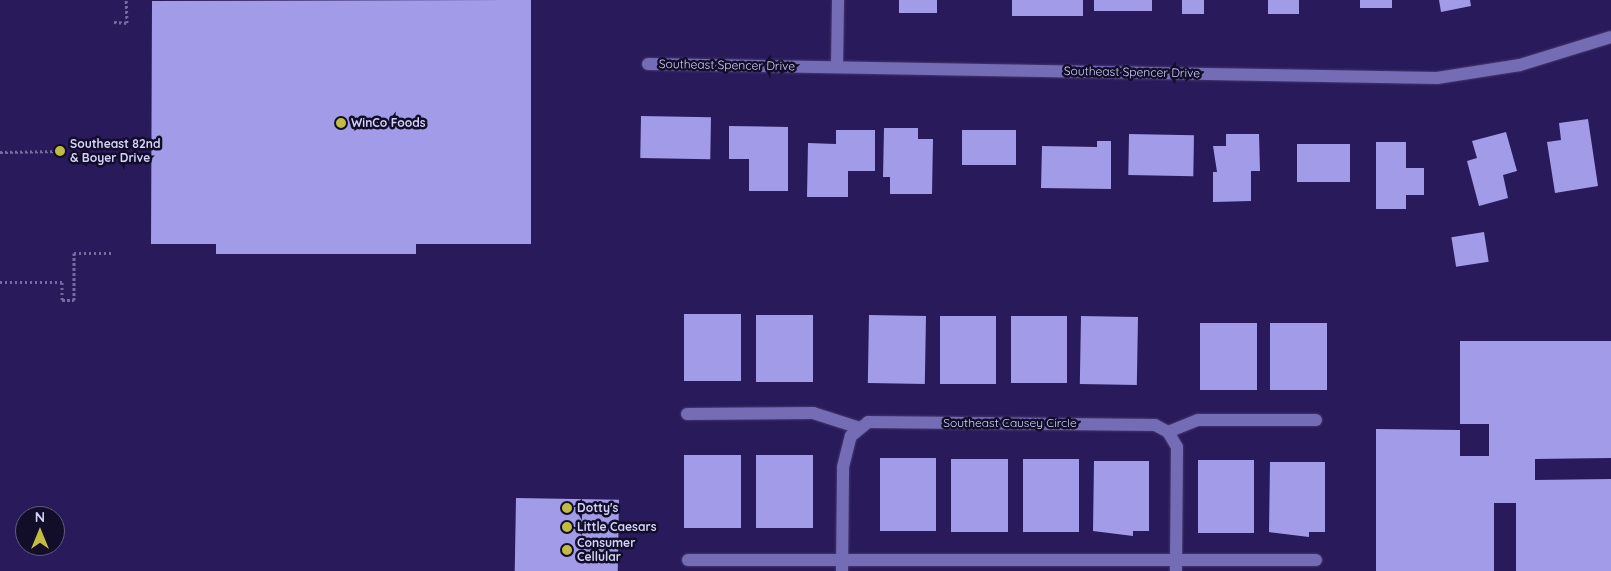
<!DOCTYPE html>
<html>
<head>
<meta charset="utf-8">
<style>
  body { margin:0 }
  #map { position:relative; width:1611px; height:571px; overflow:hidden; background:#291b5b; font-family:Quicksand,sans-serif }
  div>[style] { position:absolute }
  .building>* { inset:0; background:#a29be7; transform-origin:0 0 }
  .path>* { height:3px; margin-top:-1.5px; transform-origin:0; background:repeating-linear-gradient(90deg,#746ba1 0 2.5px,transparent 0 5px) }
  .roads { filter:drop-shadow(0 0 1px #463770) drop-shadow(0 0 1px #463770) }
  .lane>* { height:12px; margin:-6px; padding:0 6px; transform-origin:6px; border-radius:6px; background:#746cb4 }
  .street>* { height:12px; margin:-6px; padding:0 6px; transform-origin:6px; border-radius:6px; background:#746cb4 }
  .dots>* { width:14px; height:14px; translate:-50% -50%; box-sizing:border-box; border:2px solid #120d29; border-radius:50% }
  span { translate:-50% -50%; white-space:nowrap; text-align:center; line-height:1.15; -webkit-text-stroke:5px #120d29; paint-order:stroke }
  .street-label { font-size:12px; color:#d4d2fa }
  .poi-label { font-size:12px; color:#d4d2fa; font-weight:700 }
  .left { translate:0 -50%; text-align:left }
  .north { position:absolute; left:15px; top:506px; width:50px; height:50px; box-sizing:border-box; background:#120d29; border:1px solid #605c7d; border-radius:50%; rotate:0deg; font-size:14px; font-weight:700; line-height:20px; text-align:center; color:#d4d2fa }
  .north::after { content:''; display:block; margin:auto; width:18px; height:22px; background:#c2bd3f; clip-path:polygon(50% 0,100% 100%,50% 72%,0 100%) }
</style>
</head>
<body>
<div id="map">
  <div class="building">
    <i style="clip-path:polygon(531px 0,531px 244px,416px 244px,416px 254px,216px 254px,216px 244px,151px 244px,152px 1px)"></i>
    <i style="left:899px;top:0;width:38px;height:13px"></i>
    <i style="left:1012px;top:0;width:71px;height:16px"></i>
    <i style="left:1094px;top:0;width:58px;height:11px"></i>
    <i style="left:1182px;top:0;width:22px;height:14px"></i>
    <i style="left:1268px;top:0;width:31px;height:14px"></i>
    <i style="left:1360px;top:0;width:32px;height:8px"></i>
    <i style="clip-path:polygon(1439px 0,1470px 0,1471px 6px,1441px 12px)"></i>
    <i style="left:641px;top:116px;width:70px;height:42px;rotate:1deg"></i>
    <i style="clip-path:polygon(1588px 119px,1598px 186px,1555px 193px,1547px 142px,1561px 140px,1559px 123px)"></i>
    <i style="clip-path:polygon(729px 126px,788px 127px,788px 191px,749px 191px,749px 159px,729px 159px)"></i>
    <i style="clip-path:polygon(884px 128px,918px 128px,918px 139px,933px 139px,932px 194px,890px 194px,890px 177px,883px 177px)"></i>
    <i style="clip-path:polygon(836px 130px,875px 130px,875px 171px,848px 171px,848px 197px,807px 197px,808px 143px,836px 144px)"></i>
    <i style="left:962px;top:130px;width:54px;height:35px"></i>
    <i style="clip-path:polygon(1506px 132px,1517px 171px,1503px 175px,1508px 198px,1479px 206px,1467px 161px,1477px 158px,1472px 141px)"></i>
    <i style="left:1129px;top:134px;width:65px;height:41px;rotate:1deg"></i>
    <i style="clip-path:polygon(1226px 134px,1259px 134px,1260px 171px,1251px 171px,1251px 201px,1213px 202px,1213px 172px,1217px 172px,1213px 146px,1226px 146px)"></i>
    <i style="clip-path:polygon(1097px 141px,1111px 141px,1111px 189px,1041px 188px,1042px 146px,1097px 147px)"></i>
    <i style="clip-path:polygon(1376px 142px,1406px 142px,1406px 168px,1424px 168px,1424px 195px,1406px 195px,1406px 209px,1376px 209px)"></i>
    <i style="left:1297px;top:144px;width:53px;height:38px"></i>
    <i style="left:1484px;top:232px;width:30px;height:33px;rotate:81deg"></i>
    <i style="left:684px;top:314px;width:57px;height:67px"></i>
    <i style="left:756px;top:315px;width:57px;height:67px"></i>
    <i style="left:869px;top:315px;width:57px;height:68px;rotate:1deg"></i>
    <i style="left:940px;top:316px;width:56px;height:68px"></i>
    <i style="left:1011px;top:316px;width:56px;height:67px"></i>
    <i style="left:1081px;top:316px;width:57px;height:68px;rotate:1deg"></i>
    <i style="left:1200px;top:323px;width:57px;height:67px"></i>
    <i style="left:1270px;top:323px;width:57px;height:67px"></i>
    <i style="clip-path:polygon(1460px 341px,1611px 341px,1611px 458px,1535px 459px,1535px 480px,1611px 479px,1611px 571px,1516px 571px,1516px 503px,1494px 503px,1494px 571px,1376px 571px,1376px 429px,1460px 430px,1460px 456px,1489px 456px,1489px 424px,1460px 424px)"></i>
    <i style="left:684px;top:455px;width:57px;height:73px"></i>
    <i style="left:756px;top:455px;width:57px;height:73px"></i>
    <i style="left:880px;top:458px;width:56px;height:73px"></i>
    <i style="left:951px;top:459px;width:57px;height:73px"></i>
    <i style="left:1023px;top:459px;width:56px;height:73px"></i>
    <i style="left:1198px;top:460px;width:56px;height:73px"></i>
    <i style="clip-path:polygon(1094px 461px,1149px 461px,1149px 531px,1133px 531px,1133px 536px,1093px 531px)"></i>
    <i style="clip-path:polygon(1270px 462px,1325px 462px,1325px 532px,1309px 532px,1309px 537px,1269px 532px)"></i>
    <i style="left:516px;top:498px;width:103px;height:73px;rotate:1deg"></i>
  </div>
  <div class="path">
    <i style="left:114px;top:22px;width:13px;rotate:4deg"></i>
    <i style="left:127px;top:23px;width:23px;rotate:-92deg"></i>
    <i style="left:0;top:152px;width:60px;rotate:-1deg"></i>
    <i style="left:0;top:282px;width:62px"></i>
    <i style="left:62px;top:282px;width:18px;rotate:90deg"></i>
    <i style="left:62px;top:300px;width:12px"></i>
    <i style="left:74px;top:300px;width:47px;rotate:-90deg"></i>
    <i style="left:74px;top:253px;width:40px"></i>
  </div>
  <div class="roads">
    <div class="lane">
      <i style="left:687px;top:414px;width:126px;rotate:-0.5deg"></i>
      <i style="left:813px;top:413px;width:46px;rotate:17.7deg"></i>
      <i style="left:1168px;top:432px;width:32px;rotate:-22deg"></i>
      <i style="left:1198px;top:420px;width:118px"></i>
      <i style="left:688px;top:560px;width:628px"></i>
    </div>
    <div class="street">
      <i style="left:648px;top:64px;width:789px;rotate:1.02deg"></i>
      <i style="left:1437px;top:78px;width:84px;rotate:-8.9deg"></i>
      <i style="left:1520px;top:65px;width:95px;rotate:-17.1deg"></i>
      <i style="left:837px;top:66px;width:66px;rotate:-89.1deg"></i>
      <i style="left:842px;top:571px;width:104px;rotate:-89.4deg"></i>
      <i style="left:843px;top:467px;width:32px;rotate:-76deg"></i>
      <i style="left:851px;top:436px;width:22px;rotate:-39deg"></i>
      <i style="left:868px;top:422px;width:287px;rotate:0.6deg"></i>
      <i style="left:1155px;top:425px;width:15px;rotate:28deg"></i>
      <i style="left:1168px;top:432px;width:17px;rotate:59deg"></i>
      <i style="left:1177px;top:447px;width:124px;rotate:90.5deg"></i>
    </div>
  </div>
  <div class="dots">
    <i style="left:341px;top:123px;background:#c2bd3f"></i>
    <i style="left:60px;top:151px;background:#c2bd3f"></i>
    <i style="left:567px;top:508px;background:#c2bd3f"></i>
    <i style="left:567px;top:527px;background:#c2bd3f"></i>
    <i style="left:567px;top:550px;background:#c2bd3f"></i>
  </div>
  <div class="street-label">
    <span style="left:727px;top:65px;rotate:1deg">Southeast Spencer Drive</span>
    <span style="left:1132px;top:72px;rotate:1deg">Southeast Spencer Drive</span>
    <span style="left:1010px;top:423px">Southeast Causey Circle</span>
  </div>
  <div class="poi-label">
    <span class="left" style="left:351px;top:123px">WinCo Foods</span>
    <span class="left" style="left:70px;top:151px">Southeast 82nd<br>&amp; Boyer Drive</span>
    <span class="left" style="left:577px;top:508px">Dotty's</span>
    <span class="left" style="left:577px;top:527px">Little Caesars</span>
    <span class="left" style="left:577px;top:550px">Consumer<br>Cellular</span>
  </div>
  <div class="north">N</div>
</div>
</body>
</html>
